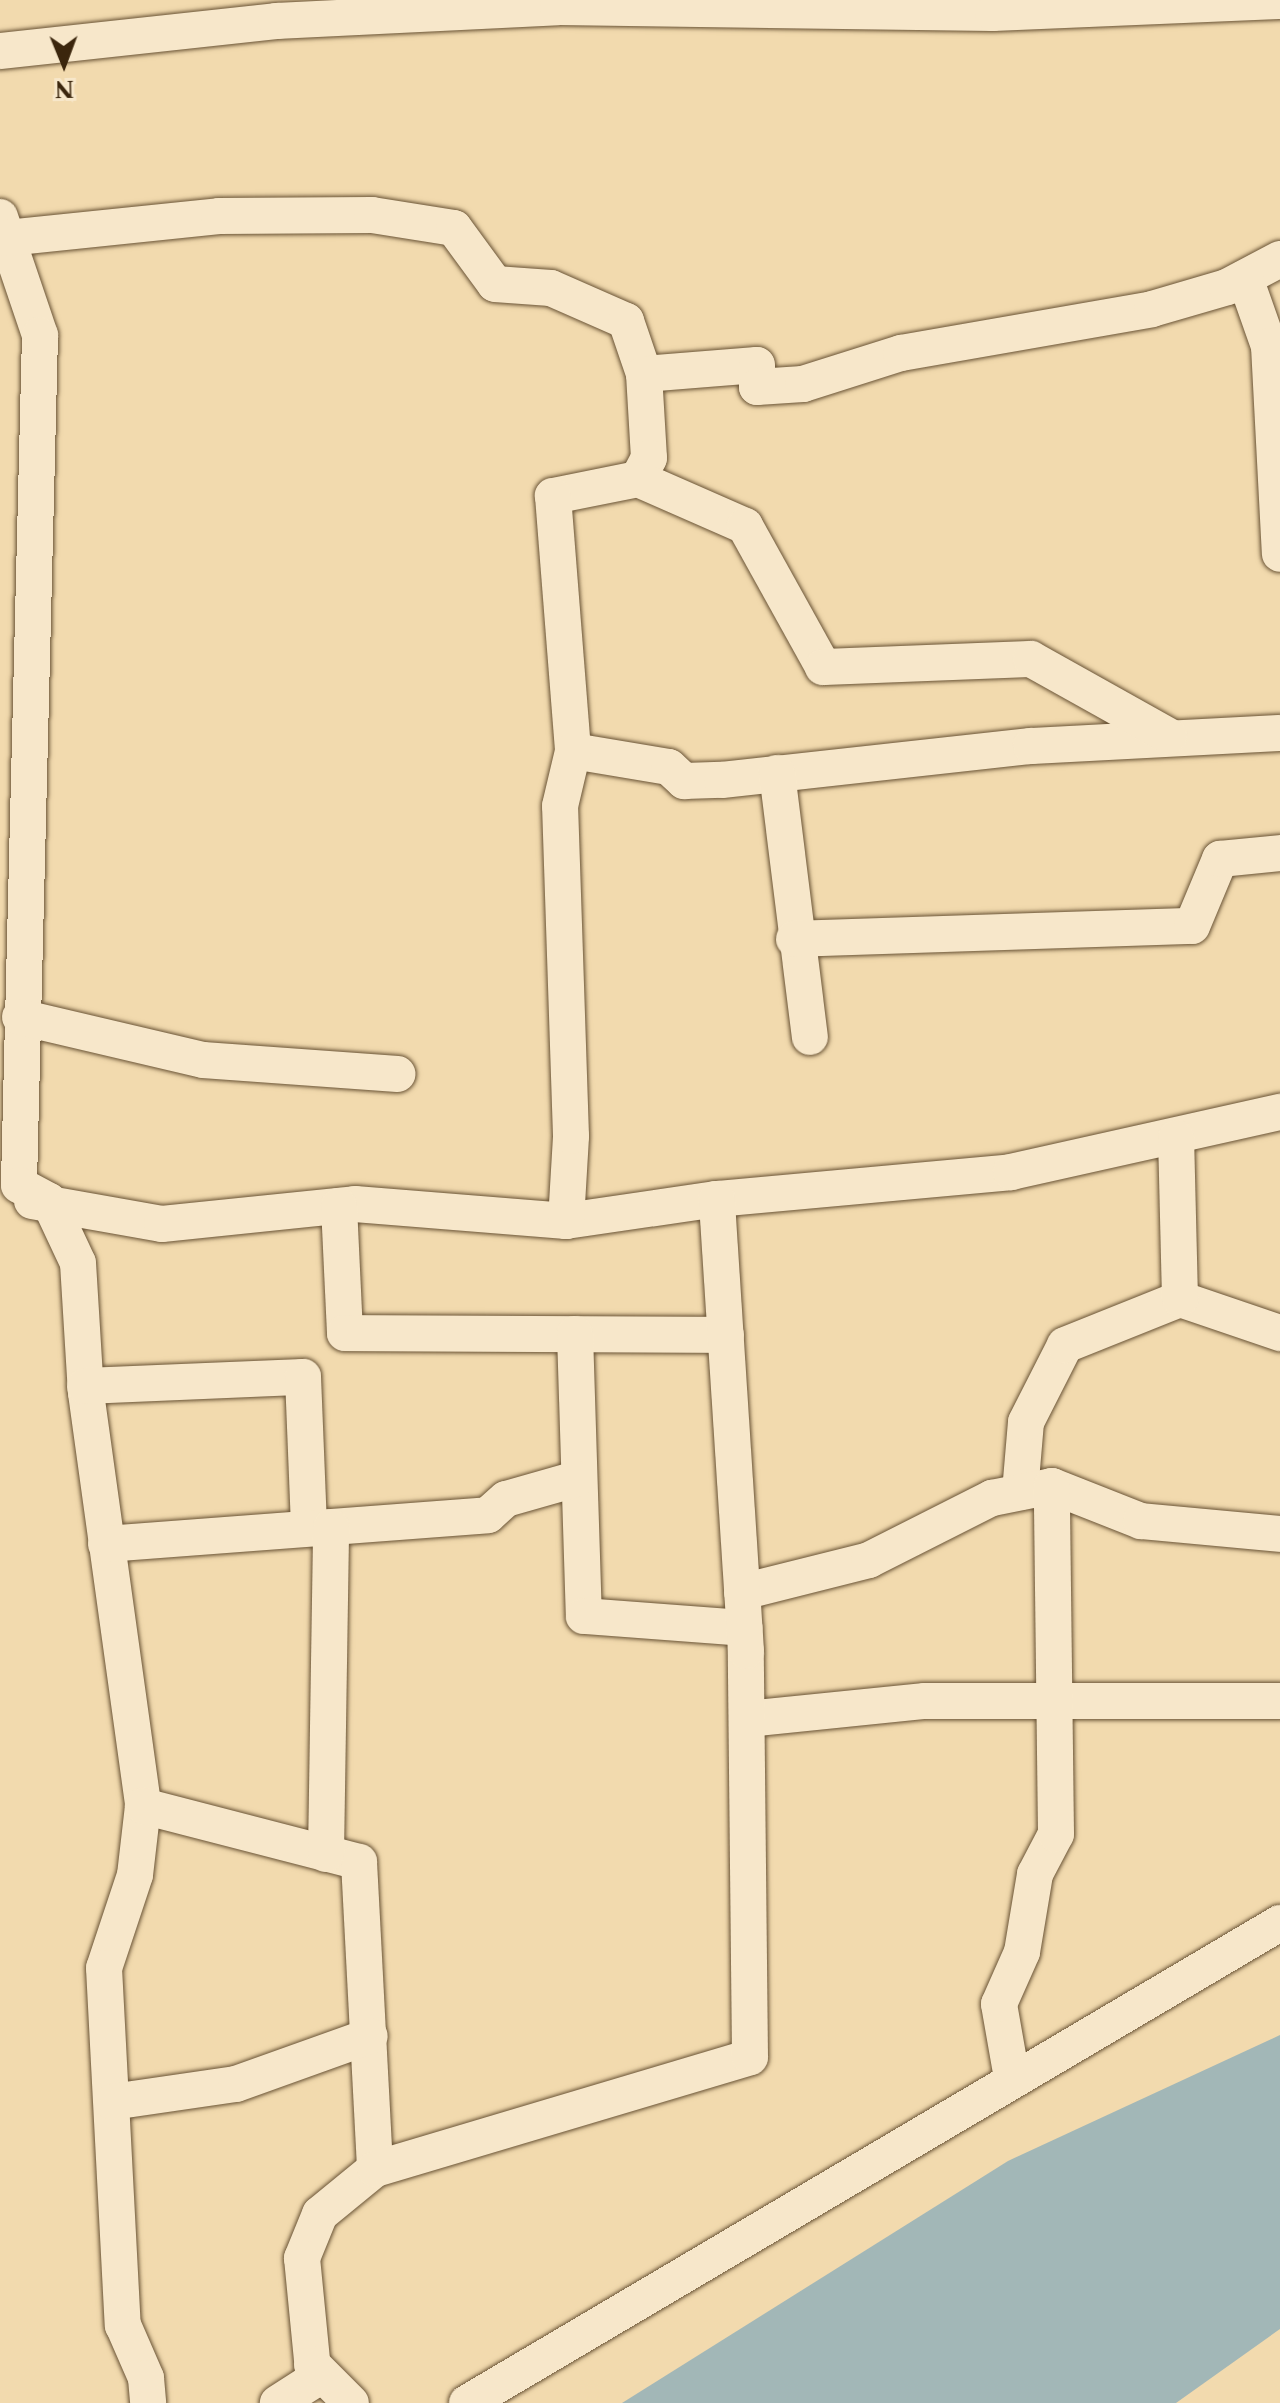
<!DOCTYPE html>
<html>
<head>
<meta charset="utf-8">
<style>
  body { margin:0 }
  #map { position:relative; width:1280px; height:2403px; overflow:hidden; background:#f2daae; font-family:"Libre Caslon Text",serif }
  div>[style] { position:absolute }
  .water>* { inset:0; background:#a2b7b7 }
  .roads { filter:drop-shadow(0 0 2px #695335) drop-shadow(0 0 2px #695335) }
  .minor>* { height:36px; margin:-18px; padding:0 18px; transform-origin:18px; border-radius:18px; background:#f7e7ca }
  span { translate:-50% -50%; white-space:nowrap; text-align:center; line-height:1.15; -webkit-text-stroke:6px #f7e7ca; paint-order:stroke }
  .north { position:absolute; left:24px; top:24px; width:80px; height:80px; -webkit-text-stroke:6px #f7e7ca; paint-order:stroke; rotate:179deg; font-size:22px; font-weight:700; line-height:32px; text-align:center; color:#3b260d }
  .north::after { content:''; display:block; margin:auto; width:28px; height:36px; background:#3b260d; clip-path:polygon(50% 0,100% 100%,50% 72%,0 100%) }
</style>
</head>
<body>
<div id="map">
  <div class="water">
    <i style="clip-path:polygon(1280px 2035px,1280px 2329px,1176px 2403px,622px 2403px,1008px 2161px)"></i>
  </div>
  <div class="roads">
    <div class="minor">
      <i style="left:0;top:51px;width:278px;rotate:-6.2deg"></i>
      <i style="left:276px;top:21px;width:282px;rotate:-2.8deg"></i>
      <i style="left:558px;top:7px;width:435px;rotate:0.8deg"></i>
      <i style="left:993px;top:13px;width:287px;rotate:-2.4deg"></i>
      <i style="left:0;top:217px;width:125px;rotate:71.3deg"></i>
      <i style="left:40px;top:335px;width:850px;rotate:91.42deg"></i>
      <i style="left:19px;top:1185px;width:34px;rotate:28deg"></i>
      <i style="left:49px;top:1201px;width:68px;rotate:64.9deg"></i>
      <i style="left:78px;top:1263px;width:130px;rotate:86.5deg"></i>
      <i style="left:86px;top:1393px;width:417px;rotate:82.1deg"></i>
      <i style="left:143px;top:1806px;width:69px;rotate:96.6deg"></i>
      <i style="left:135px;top:1875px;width:98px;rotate:108.4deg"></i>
      <i style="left:104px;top:1968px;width:358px;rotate:87deg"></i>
      <i style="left:123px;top:2325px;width:58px;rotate:66.5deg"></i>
      <i style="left:146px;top:2378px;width:25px;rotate:85deg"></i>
      <i style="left:7px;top:238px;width:213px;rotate:-5.9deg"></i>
      <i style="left:219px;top:216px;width:153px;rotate:-0.4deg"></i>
      <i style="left:372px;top:215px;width:83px;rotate:9deg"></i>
      <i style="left:454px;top:228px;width:69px;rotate:53.8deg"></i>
      <i style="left:495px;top:284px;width:56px;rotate:4.1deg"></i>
      <i style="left:551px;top:288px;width:82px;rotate:23.7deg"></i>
      <i style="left:626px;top:321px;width:56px;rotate:71.2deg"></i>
      <i style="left:644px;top:374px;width:113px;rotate:-4.6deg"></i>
      <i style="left:757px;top:365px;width:22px;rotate:90deg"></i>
      <i style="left:757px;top:387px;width:46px;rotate:-3.7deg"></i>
      <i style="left:803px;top:384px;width:103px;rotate:-17.6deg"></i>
      <i style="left:901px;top:353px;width:255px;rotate:-9.9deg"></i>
      <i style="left:1152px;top:309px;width:78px;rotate:-16.3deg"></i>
      <i style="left:1227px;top:287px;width:60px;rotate:-27.8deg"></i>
      <i style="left:1245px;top:278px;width:72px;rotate:70.6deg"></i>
      <i style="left:1269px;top:346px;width:208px;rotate:87deg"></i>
      <i style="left:644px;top:374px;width:84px;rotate:86.6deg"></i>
      <i style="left:649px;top:458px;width:24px;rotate:118deg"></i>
      <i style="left:638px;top:479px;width:87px;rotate:168.7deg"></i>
      <i style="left:553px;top:496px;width:256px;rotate:85.5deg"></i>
      <i style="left:573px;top:751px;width:97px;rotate:9.5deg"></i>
      <i style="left:669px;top:767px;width:21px;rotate:43deg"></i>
      <i style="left:684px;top:781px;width:38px;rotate:-2deg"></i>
      <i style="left:722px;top:780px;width:311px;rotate:-6.3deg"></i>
      <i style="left:1031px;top:746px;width:249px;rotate:-3deg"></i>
      <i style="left:638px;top:479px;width:117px;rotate:23.7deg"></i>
      <i style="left:745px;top:526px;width:161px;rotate:61deg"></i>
      <i style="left:823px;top:667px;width:208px;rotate:-2.2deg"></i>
      <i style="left:1031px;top:659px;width:158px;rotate:29.2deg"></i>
      <i style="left:777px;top:773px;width:266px;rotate:82.9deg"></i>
      <i style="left:794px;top:939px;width:398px;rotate:-1.9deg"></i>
      <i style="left:1192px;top:926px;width:73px;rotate:-67.3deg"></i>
      <i style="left:1220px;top:859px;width:60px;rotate:-5.7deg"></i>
      <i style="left:20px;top:1017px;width:188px;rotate:13.2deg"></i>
      <i style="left:203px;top:1060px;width:195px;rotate:4.1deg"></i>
      <i style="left:32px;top:1201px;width:132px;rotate:10deg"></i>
      <i style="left:162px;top:1224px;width:194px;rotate:-5.9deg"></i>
      <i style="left:355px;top:1204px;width:212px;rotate:4.6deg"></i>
      <i style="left:566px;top:1221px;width:153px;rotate:-8.3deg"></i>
      <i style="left:717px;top:1199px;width:295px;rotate:-5.2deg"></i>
      <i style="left:1011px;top:1172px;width:276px;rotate:-12.6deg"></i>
      <i style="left:339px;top:1206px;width:127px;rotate:87.3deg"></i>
      <i style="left:345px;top:1333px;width:381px;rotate:0.3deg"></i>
      <i style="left:566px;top:1221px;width:85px;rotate:-86.6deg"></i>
      <i style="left:571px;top:1136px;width:330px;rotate:-91.9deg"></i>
      <i style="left:560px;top:806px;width:57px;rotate:-76.7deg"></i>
      <i style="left:1180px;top:1299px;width:106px;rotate:18.8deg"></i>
      <i style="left:575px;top:1334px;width:282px;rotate:88.2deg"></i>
      <i style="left:584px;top:1616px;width:161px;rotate:4.3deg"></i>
      <i style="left:85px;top:1386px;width:218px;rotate:-2.4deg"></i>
      <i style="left:303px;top:1377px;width:151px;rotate:87.7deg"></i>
      <i style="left:1020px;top:1492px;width:70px;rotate:-85.1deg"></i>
      <i style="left:1026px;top:1422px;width:86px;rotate:-63.1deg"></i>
      <i style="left:1065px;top:1345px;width:124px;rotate:-21.8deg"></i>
      <i style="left:1180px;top:1299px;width:161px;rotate:-91.4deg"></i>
      <i style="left:106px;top:1544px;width:383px;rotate:-4.3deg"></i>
      <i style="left:488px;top:1515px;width:24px;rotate:-42deg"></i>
      <i style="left:506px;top:1499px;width:73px;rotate:-15.9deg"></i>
      <i style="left:742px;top:1592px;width:131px;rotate:-14.1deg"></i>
      <i style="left:869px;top:1560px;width:138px;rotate:-26.8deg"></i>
      <i style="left:992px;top:1498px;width:61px;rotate:-11.3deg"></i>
      <i style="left:1052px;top:1486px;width:96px;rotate:21.5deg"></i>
      <i style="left:1141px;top:1521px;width:140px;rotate:5.3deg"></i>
      <i style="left:747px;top:1719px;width:179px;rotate:-5.8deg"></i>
      <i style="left:925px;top:1701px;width:355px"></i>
      <i style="left:143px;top:1806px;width:223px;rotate:14.5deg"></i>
      <i style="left:359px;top:1862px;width:307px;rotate:87deg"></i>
      <i style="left:375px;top:2169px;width:71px;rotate:140.7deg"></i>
      <i style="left:320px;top:2214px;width:48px;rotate:112.2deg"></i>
      <i style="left:302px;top:2258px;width:123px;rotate:84.4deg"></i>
      <i style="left:314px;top:2380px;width:43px;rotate:147.4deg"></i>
      <i style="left:326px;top:1854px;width:327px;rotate:-89.1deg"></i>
      <i style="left:1012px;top:2078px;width:75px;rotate:-100deg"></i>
      <i style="left:999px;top:2004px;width:57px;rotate:-66.1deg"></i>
      <i style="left:1022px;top:1952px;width:79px;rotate:-80.5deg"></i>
      <i style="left:1035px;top:1874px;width:45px;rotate:-62.3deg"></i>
      <i style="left:1056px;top:1834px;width:348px;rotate:-90.7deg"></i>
      <i style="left:112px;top:2102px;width:125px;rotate:-8.3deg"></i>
      <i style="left:236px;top:2084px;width:142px;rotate:-19.7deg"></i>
      <i style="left:375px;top:2169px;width:391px;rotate:-16.6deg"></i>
      <i style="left:750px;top:2057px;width:406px;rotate:-90.6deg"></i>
      <i style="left:746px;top:1651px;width:453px;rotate:-93.7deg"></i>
      <i style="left:312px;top:2364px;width:55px;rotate:45deg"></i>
      <i style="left:467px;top:2403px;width:944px;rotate:-30.56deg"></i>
    </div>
  </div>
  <div class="north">N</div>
</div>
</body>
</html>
